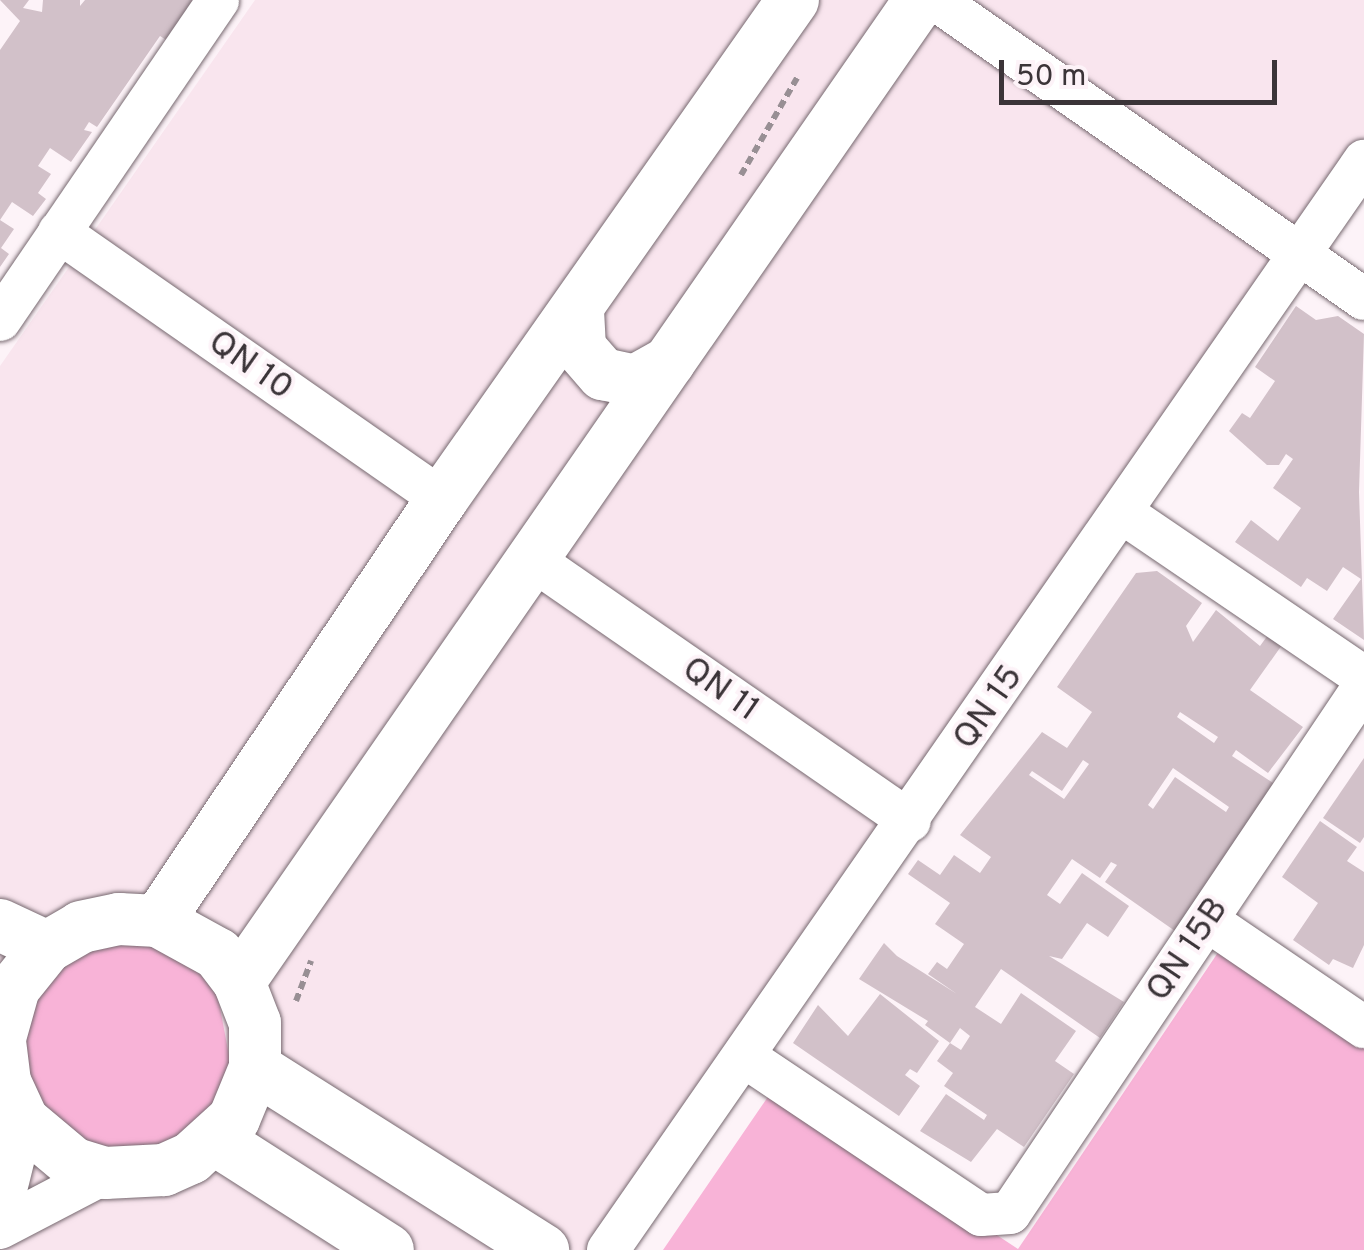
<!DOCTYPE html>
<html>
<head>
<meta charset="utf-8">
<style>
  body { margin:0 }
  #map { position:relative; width:1364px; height:1250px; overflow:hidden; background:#fdf3f8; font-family:Overpass,sans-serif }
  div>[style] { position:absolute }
  .built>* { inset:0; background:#f9e5ee }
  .green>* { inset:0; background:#f8b3d7 }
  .building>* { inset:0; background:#d2c1c9 }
  .path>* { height:6px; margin-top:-3px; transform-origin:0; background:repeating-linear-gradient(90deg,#988f94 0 8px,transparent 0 13px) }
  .roads { filter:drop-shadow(0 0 2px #776970) drop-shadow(0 0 2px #776970) }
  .minor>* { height:42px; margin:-21px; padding:0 21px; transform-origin:21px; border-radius:21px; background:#fff }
  .major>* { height:52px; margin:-26px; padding:0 26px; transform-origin:26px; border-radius:26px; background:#fff }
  span { translate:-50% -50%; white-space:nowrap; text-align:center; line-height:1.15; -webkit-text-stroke:8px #fdf3f8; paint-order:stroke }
  .street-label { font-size:35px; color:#3b3438 }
  .scale { position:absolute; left:999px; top:60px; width:278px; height:45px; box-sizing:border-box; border:5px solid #3b3438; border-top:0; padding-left:12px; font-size:30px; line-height:35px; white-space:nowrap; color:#3b3438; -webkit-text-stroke:8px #fdf3f8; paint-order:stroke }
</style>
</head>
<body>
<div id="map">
  <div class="built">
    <i style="clip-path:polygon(255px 0,1364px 0,1364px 193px,631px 1250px,0 1250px,0 366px)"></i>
  </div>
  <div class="green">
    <i style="clip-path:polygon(140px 941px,198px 971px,218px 997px,230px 1061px,222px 1093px,180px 1143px,117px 1160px,32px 1116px,14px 1022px,76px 949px)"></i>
    <i style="clip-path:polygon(1219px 951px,1364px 1047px,1364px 1250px,663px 1250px,774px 1088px,1018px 1249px)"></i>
  </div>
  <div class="building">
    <i style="clip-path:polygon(0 0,29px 0,23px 8px,42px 12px,43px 0,80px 0,80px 6px,85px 0,202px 0,171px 43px,160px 36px,97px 127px,89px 122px,84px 130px,92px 132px,71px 162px,50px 148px,38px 166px,51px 174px,38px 193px,46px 199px,33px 216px,12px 202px,0 220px,14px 229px,1px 248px,9px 254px,0 267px,0 50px,20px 21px)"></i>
    <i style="clip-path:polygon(1296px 306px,1316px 320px,1338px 316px,1364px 334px,1359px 492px,1364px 640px,1333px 619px,1361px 579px,1343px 567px,1327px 591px,1307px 578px,1301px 587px,1235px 542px,1251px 520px,1278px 541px,1301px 508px,1273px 488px,1293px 459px,1286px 454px,1279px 465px,1267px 465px,1229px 431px,1242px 413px,1250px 418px,1275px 381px,1255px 367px)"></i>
    <i style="clip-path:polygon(evenodd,1157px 571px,1202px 603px,1186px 626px,1193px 642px,1216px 610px,1260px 646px,1268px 635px,1282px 645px,1250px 690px,1303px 727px,1268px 773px,1236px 750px,1232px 756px,1276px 785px,1175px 931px,1105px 882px,1117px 865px,1111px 862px,1100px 878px,1072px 859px,1047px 895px,1060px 904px,1082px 873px,1129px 906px,1108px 937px,1087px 923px,1062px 959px,1049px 956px,1124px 1002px,1100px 1038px,1001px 969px,975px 1007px,1001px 1024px,1021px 993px,1076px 1031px,1055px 1061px,1074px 1074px,1024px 1147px,997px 1129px,971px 1162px,920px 1131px,946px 1094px,984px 1120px,987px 1115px,944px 1086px,953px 1073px,937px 1061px,950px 1043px,961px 1050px,970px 1036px,960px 1028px,950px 1043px,925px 1025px,928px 1021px,859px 979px,884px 943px,897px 956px,957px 994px,928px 974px,937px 962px,947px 969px,964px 944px,935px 924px,950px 903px,908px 874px,918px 860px,940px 875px,954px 855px,980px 873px,991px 857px,960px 835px,1042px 732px,1067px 748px,1092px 712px,1057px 687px,1136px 573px,1157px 571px,1180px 712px,1218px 737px,1214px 743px,1177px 717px,1180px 712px,1157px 571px,1083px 760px,1089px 764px,1064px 799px,1029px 775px,1032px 771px,1062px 791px,1083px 760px,1157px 571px,1173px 768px,1229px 807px,1226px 812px,1175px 777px,1153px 809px,1148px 805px,1173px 768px)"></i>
    <i style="clip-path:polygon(1364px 758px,1364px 837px,1360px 843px,1323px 818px)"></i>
    <i style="clip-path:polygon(1320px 821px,1357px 847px,1347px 861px,1364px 872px,1364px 945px,1353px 968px,1333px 959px,1329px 965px,1293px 940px,1318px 903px,1282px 877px)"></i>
    <i style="clip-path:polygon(880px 994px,939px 1041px,917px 1073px,910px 1069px,905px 1075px,920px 1086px,899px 1116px,793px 1043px,818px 1005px,848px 1036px)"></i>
  </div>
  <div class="path">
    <i style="left:741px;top:175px;width:112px;rotate:-60deg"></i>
    <i style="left:296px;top:1001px;width:43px;rotate:-69.4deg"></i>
  </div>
  <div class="roads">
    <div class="minor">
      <i style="left:936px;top:0;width:522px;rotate:34.94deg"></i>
      <i style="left:59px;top:232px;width:467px;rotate:34.9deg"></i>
      <i style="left:0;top:320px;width:387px;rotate:-55.7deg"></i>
      <i style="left:1124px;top:514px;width:290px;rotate:34.2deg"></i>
      <i style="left:530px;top:558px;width:462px;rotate:34.7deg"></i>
      <i style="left:1208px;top:921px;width:189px;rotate:34.2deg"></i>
      <i style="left:745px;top:1057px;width:284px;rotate:33.8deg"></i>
      <i style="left:981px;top:1215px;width:29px;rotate:-4deg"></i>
      <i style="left:1010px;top:1213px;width:635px;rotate:-56.11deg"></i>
      <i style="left:0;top:1214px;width:96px;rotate:-76.1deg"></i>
      <i style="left:0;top:1228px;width:119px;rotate:-27.6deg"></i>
      <i style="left:608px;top:1250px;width:1326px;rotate:-55.23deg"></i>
    </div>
    <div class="major">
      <i style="left:578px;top:310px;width:38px;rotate:87deg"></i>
      <i style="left:580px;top:348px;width:35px;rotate:49deg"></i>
      <i style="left:603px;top:374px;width:33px;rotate:12deg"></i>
      <i style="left:635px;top:381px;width:39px;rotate:-29deg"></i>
      <i style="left:158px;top:921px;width:509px;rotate:-56.06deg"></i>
      <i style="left:442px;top:499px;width:610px;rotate:-54.88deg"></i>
      <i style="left:0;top:925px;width:52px;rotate:25.1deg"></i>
      <i style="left:239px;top:982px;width:1195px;rotate:-55.26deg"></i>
      <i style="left:0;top:1038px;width:52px;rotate:-74.4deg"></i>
      <i style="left:14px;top:988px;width:53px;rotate:-51.2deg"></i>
      <i style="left:47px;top:947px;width:39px;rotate:-30deg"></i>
      <i style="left:81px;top:927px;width:39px;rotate:-12deg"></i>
      <i style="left:119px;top:919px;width:39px;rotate:3deg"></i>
      <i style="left:158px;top:921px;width:68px;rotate:28.8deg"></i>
      <i style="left:218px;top:954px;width:35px;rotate:53deg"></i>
      <i style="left:239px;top:982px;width:44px;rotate:68.7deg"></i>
      <i style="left:255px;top:1023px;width:45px;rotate:90deg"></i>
      <i style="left:255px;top:1068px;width:55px;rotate:112.4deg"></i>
      <i style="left:234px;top:1119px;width:58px;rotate:137.8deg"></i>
      <i style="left:191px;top:1158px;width:30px;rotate:156deg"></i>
      <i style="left:164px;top:1170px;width:59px;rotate:177.1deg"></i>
      <i style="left:105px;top:1173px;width:34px;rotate:-163deg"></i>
      <i style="left:73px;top:1163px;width:65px;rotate:-140deg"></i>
      <i style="left:23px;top:1121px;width:43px;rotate:-114.8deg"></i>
      <i style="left:5px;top:1082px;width:41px;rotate:-97deg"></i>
      <i style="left:255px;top:1068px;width:341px;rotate:32.3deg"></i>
      <i style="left:216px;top:1140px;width:204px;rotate:32.6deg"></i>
    </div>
  </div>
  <div class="street-label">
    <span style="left:250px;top:366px;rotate:35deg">QN 10</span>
    <span style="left:720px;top:690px;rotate:35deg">QN 11</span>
    <span style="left:989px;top:708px;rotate:-55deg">QN 15</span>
    <span style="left:1188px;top:950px;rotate:-56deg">QN 15B</span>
  </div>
  <div class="scale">50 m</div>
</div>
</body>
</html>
